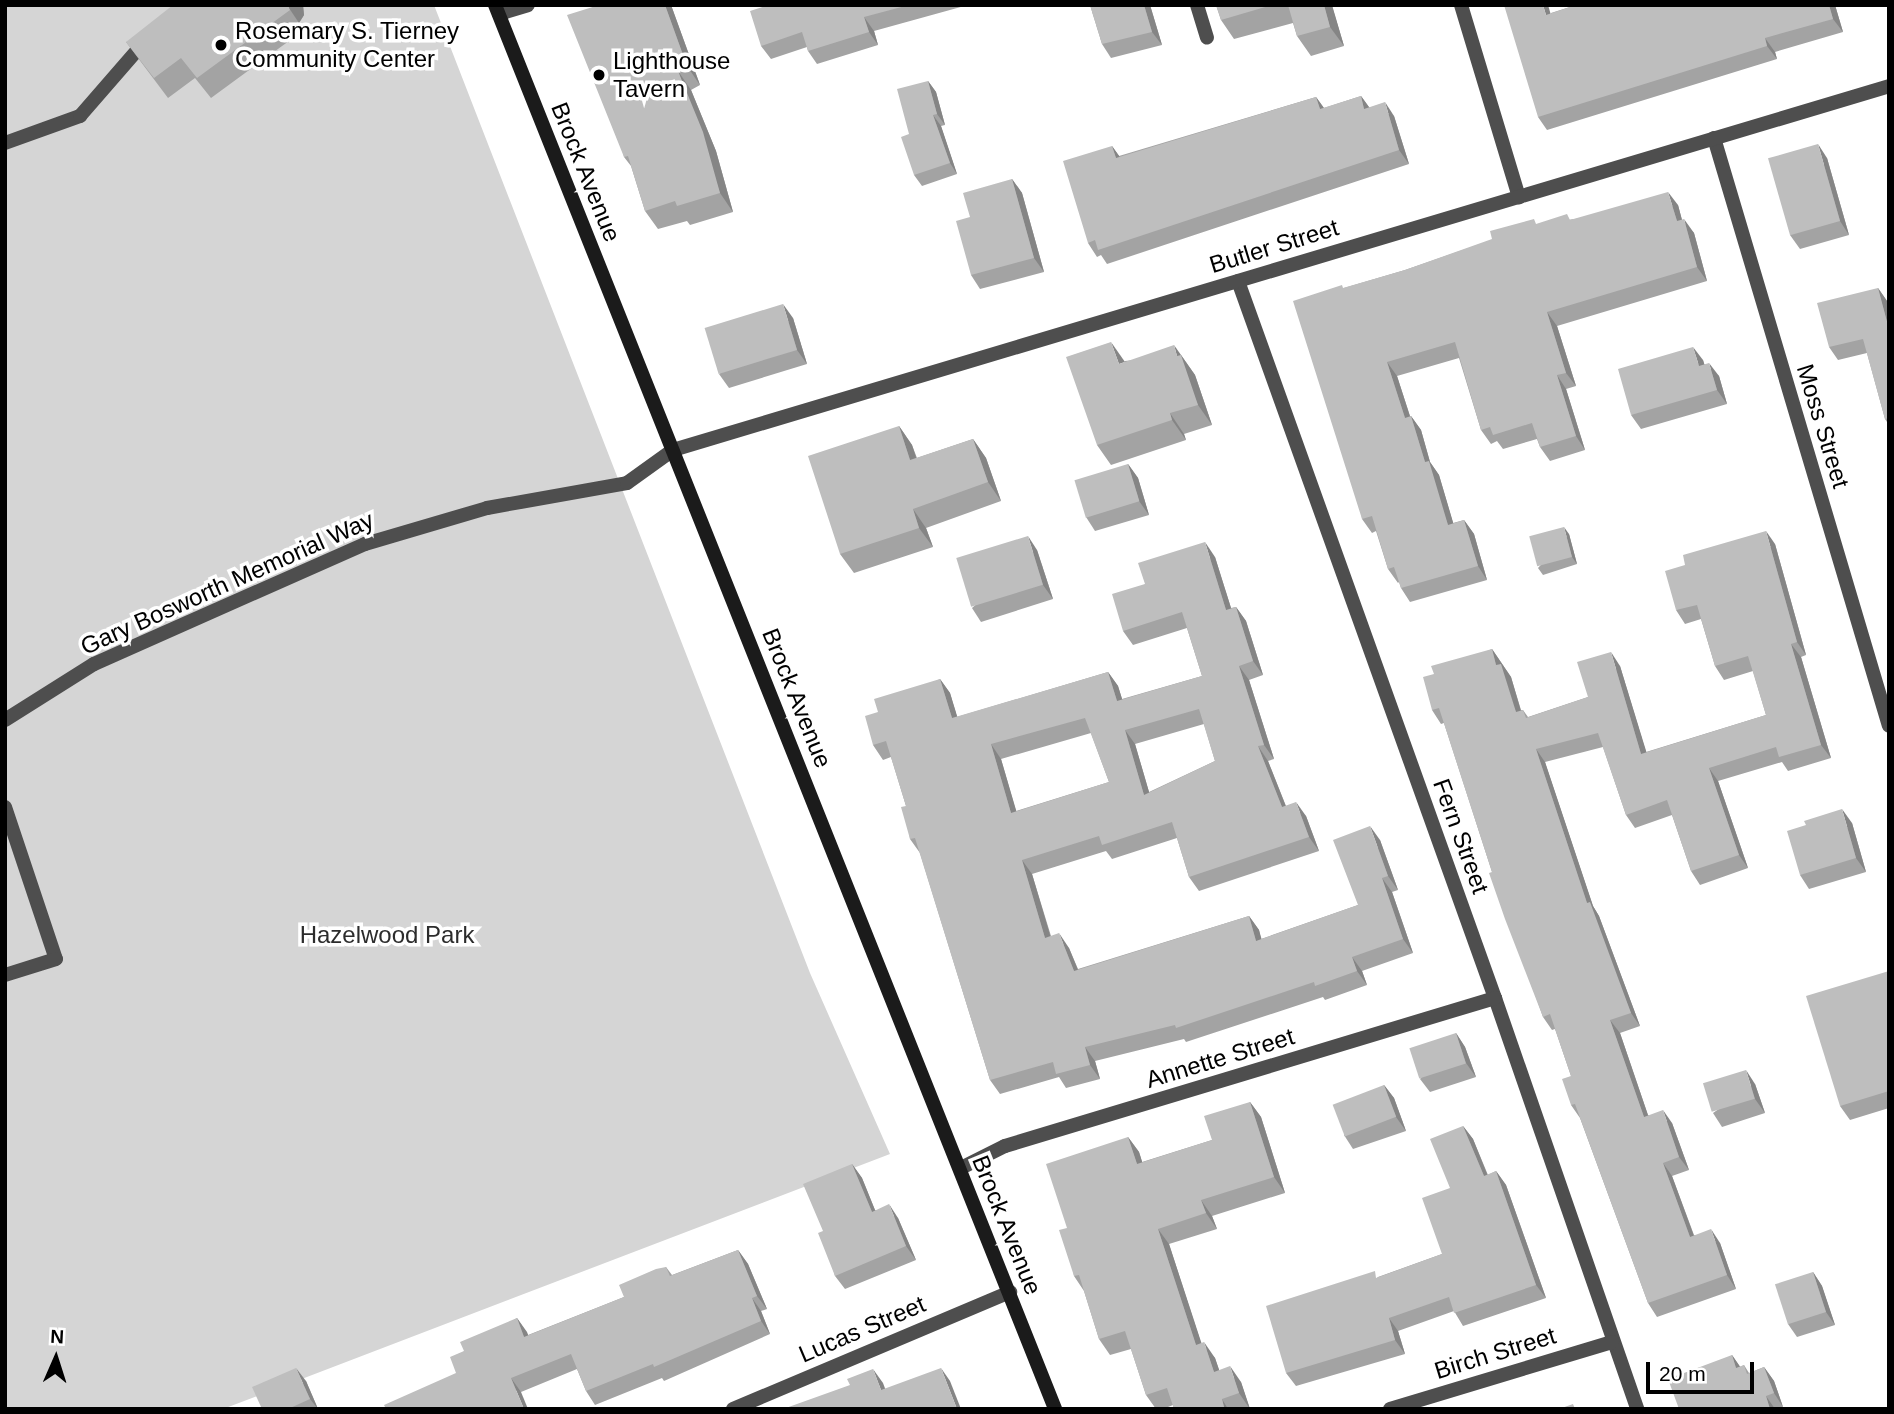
<!DOCTYPE html>
<html>
<head>
<meta charset="utf-8">
<style>
  body { margin:0 }
  #map { position:relative; width:1894px; height:1414px; overflow:hidden; background:#fff; font-family:Arial,sans-serif }
  div>[style] { position:absolute }
  .green>* { inset:0; background:#d5d5d5 }
  .service>* { height:14px; margin:-7px; padding:0 7px; transform-origin:7px; border-radius:7px; background:#4e4e4e }
  .minor>* { height:14px; margin:-7px; padding:0 7px; transform-origin:7px; border-radius:7px; background:#4e4e4e }
  .secondary>* { height:14px; margin:-7px; padding:0 7px; transform-origin:7px; border-radius:7px; background:#1b1b1b }
  .wall>* { inset:0; background:#a3a3a3 }
  .shaded-wall>* { inset:0; background:#858585 }
  .building>* { inset:0; background:#bebebe; transform-origin:0 0 }
  .dots>* { width:19px; height:19px; translate:-50% -50%; box-sizing:border-box; border:4px solid #fff; border-radius:50% }
  span { translate:-50% -50%; white-space:nowrap; text-align:center; line-height:1.15; -webkit-text-stroke:7px #fff; paint-order:stroke }
  .poi-label { font-size:24px; color:#000 }
  .left { translate:0 -50%; text-align:left }
  .street-label { font-size:24px; color:#000 }
  .park-label { font-size:24px; color:#2c2c2c }
  .frame { position:absolute; inset:0; border:7px solid #000; pointer-events:none }
  .north { position:absolute; left:21px; top:1323px; width:70px; height:70px; -webkit-text-stroke:5px #fff; paint-order:stroke; rotate:3deg; font-size:19px; font-weight:700; line-height:28px; text-align:center; color:#000 }
  .north::after { content:''; display:block; margin:auto; width:24px; height:32px; background:#000; clip-path:polygon(50% 0,100% 100%,50% 72%,0 100%) }
  .scale { position:absolute; left:1646px; top:1362px; width:108px; height:32px; box-sizing:border-box; border:4px solid #000; border-top:0; padding-left:9px; font-size:21px; line-height:24px; white-space:nowrap; color:#000; -webkit-text-stroke:5px #fff; paint-order:stroke }
</style>
</head>
<body>
<div id="map">
  <div class="green">
    <i style="clip-path:polygon(5px 5px,434px 5px,810px 973px,890px 1154px,223px 1409px,5px 1409px)"></i>
  </div>
  <div class="service">
    <i style="left:5px;top:143px;width:80px;rotate:-19.8deg"></i>
    <i style="left:80px;top:116px;width:101px;rotate:-49deg"></i>
    <i style="left:5px;top:720px;width:105px;rotate:-32.2deg"></i>
    <i style="left:94px;top:664px;width:296px;rotate:-23.9deg"></i>
    <i style="left:365px;top:544px;width:127px;rotate:-16.4deg"></i>
    <i style="left:487px;top:508px;width:142px;rotate:-10.1deg"></i>
    <i style="left:627px;top:483px;width:57px;rotate:-35.7deg"></i>
    <i style="left:5px;top:807px;width:160px;rotate:71.5deg"></i>
    <i style="left:56px;top:959px;width:53px;rotate:162.6deg"></i>
  </div>
  <div class="minor">
    <i style="left:1197px;top:5px;width:34px;rotate:73deg"></i>
    <i style="left:1461px;top:5px;width:201px;rotate:73.2deg"></i>
    <i style="left:499px;top:14px;width:30px;rotate:-17deg"></i>
    <i style="left:1714px;top:138px;width:613px;rotate:73.43deg"></i>
    <i style="left:1238px;top:281px;width:762px;rotate:70.28deg"></i>
    <i style="left:1495px;top:998px;width:435px;rotate:70.9deg"></i>
    <i style="left:673px;top:450px;width:1269px;rotate:-16.66deg"></i>
    <i style="left:961px;top:1168px;width:49px;rotate:-26.6deg"></i>
    <i style="left:1005px;top:1146px;width:512px;rotate:-16.81deg"></i>
    <i style="left:733px;top:1409px;width:301px;rotate:-22.9deg"></i>
    <i style="left:1390px;top:1409px;width:232px;rotate:-16.8deg"></i>
  </div>
  <div class="secondary">
    <i style="left:495px;top:5px;width:1512px;rotate:68.25deg"></i>
  </div>
  <div class="wall">
    <i style="clip-path:polygon(303px 5px,304px 15px,299px 23px,304px 30px,211px 98px,195px 78px,168px 98px,126px 42px)"></i>
    <i style="clip-path:polygon(599px 5px,671px 5px,700px 85px,691px 90px,716px 151px,733px 212px,690px 225px,687px 221px,658px 229px,645px 211px,631px 166px,624px 157px)"></i>
    <i style="clip-path:polygon(769px 5px,968px 5px,874px 31px,878px 45px,817px 64px,808px 51px,807px 47px,771px 59px,761px 46px)"></i>
    <i style="clip-path:polygon(1090px 5px,1150px 5px,1162px 45px,1111px 58px,1102px 44px)"></i>
    <i style="clip-path:polygon(1216px 5px,1334px 5px,1332px 6px,1344px 46px,1311px 56px,1297px 36px,1293px 23px,1234px 39px,1221px 20px)"></i>
    <i style="clip-path:polygon(1576px 5px,1835px 5px,1843px 32px,1775px 52px,1777px 59px,1547px 130px,1538px 117px,1551px 13px)"></i>
    <i style="clip-path:polygon(928px 81px,936px 92px,945px 125px,941px 126px,957px 174px,922px 186px,914px 175px)"></i>
    <i style="clip-path:polygon(1361px 96px,1369px 107px,1394px 116px,1409px 164px,1107px 264px,1101px 255px,1097px 257px,1088px 243px,1112px 146px,1119px 156px,1316px 97px,1324px 108px)"></i>
    <i style="clip-path:polygon(1827px 158px,1849px 235px,1800px 249px,1790px 235px)"></i>
    <i style="clip-path:polygon(1012px 179px,1022px 193px,1044px 272px,980px 289px,971px 275px,970px 217px)"></i>
    <i style="clip-path:polygon(1678px 205px,1682px 220px,1694px 233px,1707px 281px,1557px 326px,1576px 386px,1566px 389px,1585px 450px,1550px 461px,1540px 447px,1537px 439px,1503px 449px,1497px 441px,1491px 444px,1481px 430px,1459px 358px,1397px 376px,1410px 416px,1411px 416px,1421px 430px,1430px 462px,1439px 475px,1453px 523px,1464px 520px,1474px 534px,1487px 580px,1410px 602px,1401px 588px,1399px 582px,1398px 583px,1388px 569px,1376px 531px,1372px 533px,1362px 519px,1344px 288px,1405px 270px,1538px 224px)"></i>
    <i style="clip-path:polygon(1878px 288px,1887px 301px,1889px 309px,1889px 425px,1885px 419px,1867px 353px,1838px 360px,1829px 347px)"></i>
    <i style="clip-path:polygon(793px 318px,807px 364px,729px 388px,719px 374px)"></i>
    <i style="clip-path:polygon(1181px 355px,1195px 375px,1212px 425px,1184px 434px,1186px 440px,1111px 465px,1097px 445px,1125px 361px)"></i>
    <i style="clip-path:polygon(1703px 360px,1704px 364px,1719px 376px,1727px 404px,1641px 429px,1631px 415px)"></i>
    <i style="clip-path:polygon(899px 426px,912px 445px,917px 458px,973px 439px,986px 458px,1001px 501px,926px 528px,933px 547px,854px 573px,840px 554px)"></i>
    <i style="clip-path:polygon(1128px 464px,1138px 478px,1149px 515px,1095px 531px,1086px 517px)"></i>
    <i style="clip-path:polygon(1569px 534px,1577px 564px,1543px 575px,1538px 568px)"></i>
    <i style="clip-path:polygon(1775px 544px,1806px 655px,1801px 657px,1831px 758px,1788px 771px,1782px 762px,1718px 781px,1748px 868px,1700px 885px,1691px 871px,1672px 815px,1635px 828px,1626px 815px,1603px 747px,1545px 762px,1593px 906px,1599px 916px,1640px 1026px,1620px 1033px,1648px 1115px,1672px 1123px,1689px 1170px,1672px 1176px,1694px 1235px,1720px 1243px,1736px 1289px,1657px 1317px,1648px 1303px,1580px 1118px,1571px 1105px,1571px 1076px,1555px 1029px,1552px 1030px,1543px 1017px,1492px 872px,1444px 723px,1441px 724px,1432px 710px,1434px 674px,1492px 649px,1511px 677px,1521px 710px,1523px 710px,1528px 717px,1588px 697px,1620px 666px,1646px 752px,1766px 715px,1753px 671px,1724px 680px,1715px 666px,1701px 619px,1685px 624px,1676px 610px)"></i>
    <i style="clip-path:polygon(1037px 550px,1053px 599px,981px 622px,972px 608px)"></i>
    <i style="clip-path:polygon(evenodd,1215px 557px,1231px 608px,1236px 607px,1246px 621px,1263px 675px,1249px 680px,1274px 759px,1268px 761px,1286px 806px,1306px 816px,1319px 851px,1199px 891px,1189px 877px,1177px 838px,1112px 859px,1106px 851px,1032px 874px,1051px 936px,1069px 948px,1078px 969px,1249px 916px,1259px 930px,1261px 939px,1358px 905px,1380px 840px,1398px 890px,1392px 892px,1413px 953px,1362px 971px,1367px 985px,1325px 1000px,1323px 997px,1186px 1042px,1184px 1039px,1095px 1061px,1100px 1079px,1066px 1088px,1059px 1077px,1000px 1094px,990px 1080px,920px 853px,910px 839px,906px 806px,891px 757px,883px 760px,873px 745px,878px 712px,940px 679px,950px 693px,957px 717px,1108px 672px,1118px 686px,1122px 699px,1202px 676px,1187px 628px,1133px 645px,1123px 631px,1145px 584px,1215px 557px,1204px 724px,1215px 761px,1149px 792px,1135px 744px,1204px 724px,1215px 557px,1091px 733px,1109px 782px,1016px 811px,1001px 759px,1091px 733px)"></i>
    <i style="clip-path:polygon(1852px 823px,1866px 872px,1809px 889px,1800px 875px)"></i>
    <i style="clip-path:polygon(1889px 971px,1889px 1108px,1850px 1120px,1840px 1106px)"></i>
    <i style="clip-path:polygon(1456px 1033px,1465px 1047px,1476px 1077px,1430px 1092px,1420px 1079px)"></i>
    <i style="clip-path:polygon(1755px 1084px,1765px 1113px,1722px 1127px,1713px 1113px)"></i>
    <i style="clip-path:polygon(1384px 1085px,1394px 1098px,1406px 1131px,1353px 1149px,1344px 1135px)"></i>
    <i style="clip-path:polygon(1250px 1102px,1261px 1117px,1285px 1193px,1212px 1216px,1217px 1229px,1169px 1244px,1201px 1343px,1215px 1358px,1219px 1370px,1241px 1382px,1250px 1409px,1174px 1409px,1173px 1405px,1163px 1409px,1156px 1409px,1146px 1395px,1131px 1349px,1110px 1355px,1099px 1339px,1084px 1291px,1074px 1276px,1067px 1228px,1128px 1137px,1139px 1152px,1142px 1162px,1212px 1140px)"></i>
    <i style="clip-path:polygon(1463px 1126px,1473px 1139px,1488px 1175px,1496px 1171px,1506px 1185px,1546px 1298px,1463px 1326px,1454px 1311px,1398px 1331px,1405px 1354px,1296px 1386px,1286px 1373px,1378px 1277px,1442px 1254px,1450px 1188px)"></i>
    <i style="clip-path:polygon(852px 1164px,862px 1178px,875px 1210px,898px 1218px,916px 1260px,845px 1289px,835px 1276px,823px 1231px)"></i>
    <i style="clip-path:polygon(738px 1250px,748px 1264px,767px 1309px,761px 1311px,770px 1334px,664px 1381px,662px 1378px,595px 1405px,586px 1391px,577px 1369px,521px 1392px,456px 1373px,464px 1351px,517px 1318px,528px 1335px,624px 1297px,666px 1267px,672px 1275px)"></i>
    <i style="clip-path:polygon(1813px 1272px,1822px 1286px,1835px 1325px,1797px 1337px,1788px 1324px)"></i>
    <i style="clip-path:polygon(1732px 1355px,1740px 1367px,1744px 1365px,1749px 1373px,1764px 1367px,1774px 1381px,1783px 1407px,1778px 1409px,1679px 1409px)"></i>
    <i style="clip-path:polygon(306px 1381px,318px 1409px,262px 1409px)"></i>
  </div>
  <div class="shaded-wall">
    <i style="clip-path:polygon(287px 5px,303px 5px,304px 15px,299px 23px)"></i>
    <i style="clip-path:polygon(665px 5px,671px 5px,700px 85px,687px 66px)"></i>
    <i style="clip-path:polygon(1144px 5px,1150px 5px,1162px 45px,1152px 32px)"></i>
    <i style="clip-path:polygon(1324px 5px,1332px 5px,1344px 46px,1330px 27px)"></i>
    <i style="clip-path:polygon(1543px 5px,1548px 5px,1555px 29px,1546px 15px)"></i>
    <i style="clip-path:polygon(1829px 5px,1835px 5px,1843px 32px,1833px 19px)"></i>
    <i style="clip-path:polygon(864px 17px,874px 31px,878px 45px,869px 32px)"></i>
    <i style="clip-path:polygon(1765px 38px,1775px 52px,1777px 59px,1767px 46px)"></i>
    <i style="clip-path:polygon(678px 71px,691px 90px,716px 151px,733px 212px,720px 193px)"></i>
    <i style="clip-path:polygon(928px 81px,936px 92px,945px 125px,937px 114px)"></i>
    <i style="clip-path:polygon(1361px 96px,1371px 110px,1364px 109px)"></i>
    <i style="clip-path:polygon(1316px 97px,1326px 111px,1320px 109px)"></i>
    <i style="clip-path:polygon(1385px 102px,1394px 116px,1409px 164px,1399px 150px)"></i>
    <i style="clip-path:polygon(933px 115px,941px 126px,957px 174px,950px 163px)"></i>
    <i style="clip-path:polygon(1818px 144px,1827px 158px,1849px 235px,1840px 221px)"></i>
    <i style="clip-path:polygon(1112px 146px,1122px 160px,1116px 158px)"></i>
    <i style="clip-path:polygon(1012px 179px,1022px 193px,1044px 272px,1034px 258px)"></i>
    <i style="clip-path:polygon(1668px 192px,1678px 205px,1686px 235px,1677px 221px)"></i>
    <i style="clip-path:polygon(1684px 219px,1694px 233px,1707px 281px,1697px 267px)"></i>
    <i style="clip-path:polygon(1878px 288px,1887px 301px,1889px 309px,1889px 330px)"></i>
    <i style="clip-path:polygon(783px 304px,793px 318px,807px 364px,797px 350px)"></i>
    <i style="clip-path:polygon(1547px 312px,1557px 326px,1576px 386px,1566px 373px)"></i>
    <i style="clip-path:polygon(1111px 342px,1125px 362px,1119px 364px)"></i>
    <i style="clip-path:polygon(1174px 345px,1195px 375px,1212px 425px,1198px 405px,1177px 356px)"></i>
    <i style="clip-path:polygon(1693px 347px,1703px 360px,1709px 379px,1699px 366px)"></i>
    <i style="clip-path:polygon(1387px 362px,1397px 376px,1415px 432px,1405px 418px)"></i>
    <i style="clip-path:polygon(1709px 363px,1719px 376px,1727px 404px,1717px 390px)"></i>
    <i style="clip-path:polygon(1557px 375px,1566px 389px,1585px 450px,1576px 436px)"></i>
    <i style="clip-path:polygon(1170px 413px,1184px 434px,1186px 440px,1172px 420px)"></i>
    <i style="clip-path:polygon(1411px 416px,1421px 430px,1430px 462px,1439px 475px,1458px 539px,1448px 525px,1425px 462px)"></i>
    <i style="clip-path:polygon(899px 426px,912px 445px,923px 479px,910px 460px)"></i>
    <i style="clip-path:polygon(973px 439px,986px 458px,1001px 501px,988px 482px)"></i>
    <i style="clip-path:polygon(1128px 464px,1138px 478px,1149px 515px,1139px 501px)"></i>
    <i style="clip-path:polygon(913px 509px,926px 528px,933px 547px,919px 528px)"></i>
    <i style="clip-path:polygon(1464px 520px,1474px 534px,1487px 580px,1478px 566px)"></i>
    <i style="clip-path:polygon(1564px 527px,1569px 534px,1577px 564px,1572px 557px)"></i>
    <i style="clip-path:polygon(1766px 531px,1775px 544px,1806px 655px,1797px 642px)"></i>
    <i style="clip-path:polygon(1028px 536px,1037px 550px,1053px 599px,1043px 585px)"></i>
    <i style="clip-path:polygon(1205px 542px,1215px 557px,1236px 624px,1226px 610px)"></i>
    <i style="clip-path:polygon(1236px 607px,1246px 621px,1263px 675px,1253px 661px)"></i>
    <i style="clip-path:polygon(1791px 644px,1801px 657px,1831px 758px,1821px 745px)"></i>
    <i style="clip-path:polygon(1492px 649px,1511px 677px,1525px 725px,1516px 712px,1496px 665px)"></i>
    <i style="clip-path:polygon(1611px 652px,1620px 666px,1651px 767px,1641px 754px)"></i>
    <i style="clip-path:polygon(1239px 666px,1249px 680px,1274px 759px,1264px 745px)"></i>
    <i style="clip-path:polygon(1108px 672px,1118px 686px,1127px 715px,1117px 701px)"></i>
    <i style="clip-path:polygon(940px 679px,950px 693px,962px 732px,952px 718px)"></i>
    <i style="clip-path:polygon(1125px 730px,1135px 744px,1154px 809px,1144px 795px)"></i>
    <i style="clip-path:polygon(991px 744px,1001px 759px,1021px 827px,1011px 813px)"></i>
    <i style="clip-path:polygon(1258px 746px,1268px 761px,1292px 822px,1282px 807px)"></i>
    <i style="clip-path:polygon(1536px 749px,1545px 762px,1593px 906px,1599px 916px,1640px 1026px,1631px 1013px,1587px 903px)"></i>
    <i style="clip-path:polygon(1709px 768px,1718px 781px,1748px 868px,1739px 855px)"></i>
    <i style="clip-path:polygon(1296px 802px,1306px 816px,1319px 851px,1309px 837px)"></i>
    <i style="clip-path:polygon(1842px 809px,1852px 823px,1866px 872px,1856px 858px)"></i>
    <i style="clip-path:polygon(1370px 826px,1380px 840px,1398px 890px,1388px 876px)"></i>
    <i style="clip-path:polygon(1022px 860px,1032px 874px,1055px 952px,1045px 938px)"></i>
    <i style="clip-path:polygon(1382px 878px,1392px 892px,1413px 953px,1403px 939px)"></i>
    <i style="clip-path:polygon(1249px 916px,1259px 930px,1266px 955px,1256px 941px)"></i>
    <i style="clip-path:polygon(1059px 933px,1069px 948px,1084px 985px,1074px 971px)"></i>
    <i style="clip-path:polygon(1352px 957px,1362px 971px,1367px 985px,1357px 971px)"></i>
    <i style="clip-path:polygon(1610px 1020px,1620px 1033px,1653px 1130px,1644px 1117px)"></i>
    <i style="clip-path:polygon(1456px 1033px,1465px 1047px,1476px 1077px,1466px 1063px)"></i>
    <i style="clip-path:polygon(1085px 1047px,1095px 1061px,1100px 1079px,1090px 1065px)"></i>
    <i style="clip-path:polygon(1746px 1070px,1755px 1084px,1765px 1113px,1755px 1099px)"></i>
    <i style="clip-path:polygon(1384px 1085px,1394px 1098px,1406px 1131px,1396px 1117px)"></i>
    <i style="clip-path:polygon(1250px 1102px,1261px 1117px,1285px 1193px,1274px 1177px)"></i>
    <i style="clip-path:polygon(1663px 1110px,1672px 1123px,1689px 1170px,1679px 1157px)"></i>
    <i style="clip-path:polygon(1463px 1126px,1473px 1139px,1493px 1189px,1484px 1176px)"></i>
    <i style="clip-path:polygon(1128px 1137px,1139px 1152px,1148px 1180px,1137px 1164px)"></i>
    <i style="clip-path:polygon(1663px 1163px,1672px 1176px,1699px 1250px,1690px 1237px)"></i>
    <i style="clip-path:polygon(852px 1164px,862px 1178px,881px 1225px,872px 1212px)"></i>
    <i style="clip-path:polygon(1496px 1171px,1506px 1185px,1546px 1298px,1536px 1285px)"></i>
    <i style="clip-path:polygon(1201px 1200px,1212px 1216px,1217px 1229px,1206px 1213px)"></i>
    <i style="clip-path:polygon(889px 1204px,898px 1218px,916px 1260px,906px 1246px)"></i>
    <i style="clip-path:polygon(1158px 1229px,1169px 1244px,1207px 1360px,1196px 1345px)"></i>
    <i style="clip-path:polygon(1711px 1229px,1720px 1243px,1736px 1289px,1727px 1275px)"></i>
    <i style="clip-path:polygon(738px 1250px,748px 1264px,767px 1309px,757px 1296px)"></i>
    <i style="clip-path:polygon(1813px 1272px,1822px 1286px,1835px 1325px,1826px 1312px)"></i>
    <i style="clip-path:polygon(752px 1298px,761px 1311px,770px 1334px,761px 1321px)"></i>
    <i style="clip-path:polygon(517px 1318px,527px 1332px,534px 1351px,524px 1337px)"></i>
    <i style="clip-path:polygon(1389px 1318px,1398px 1331px,1405px 1354px,1395px 1340px)"></i>
    <i style="clip-path:polygon(1204px 1342px,1215px 1358px,1225px 1387px,1214px 1372px)"></i>
    <i style="clip-path:polygon(1732px 1355px,1741px 1368px,1736px 1368px)"></i>
    <i style="clip-path:polygon(1230px 1366px,1241px 1382px,1250px 1409px,1239px 1393px)"></i>
    <i style="clip-path:polygon(1764px 1367px,1774px 1381px,1783px 1407px,1774px 1393px)"></i>
    <i style="clip-path:polygon(296px 1368px,306px 1381px,318px 1409px,310px 1399px)"></i>
    <i style="clip-path:polygon(941px 1368px,950px 1381px,961px 1409px,957px 1409px)"></i>
    <i style="clip-path:polygon(873px 1369px,883px 1383px,891px 1404px,881px 1390px)"></i>
    <i style="clip-path:polygon(511px 1378px,521px 1392px,528px 1409px,524px 1409px)"></i>
    <i style="clip-path:polygon(1766px 1396px,1775px 1409px,1770px 1409px)"></i>
    <i style="clip-path:polygon(1222px 1399px,1228px 1409px,1225px 1409px,1224px 1407px)"></i>
  </div>
  <div class="building">
    <i style="clip-path:polygon(173px 5px,287px 5px,290px 10px,197px 78px,181px 58px,154px 78px,126px 42px)"></i>
    <i style="clip-path:polygon(599px 5px,665px 5px,687px 66px,678px 71px,703px 132px,720px 193px,677px 206px,675px 201px,645px 211px,628px 156px,624px 157px,567px 15px)"></i>
    <i style="clip-path:polygon(769px 5px,909px 5px,864px 17px,869px 32px,808px 51px,802px 32px,761px 46px,750px 11px)"></i>
    <i style="clip-path:polygon(1090px 5px,1144px 5px,1152px 32px,1102px 44px)"></i>
    <i style="clip-path:polygon(1216px 5px,1272px 5px,1221px 20px)"></i>
    <i style="clip-path:polygon(1288px 5px,1324px 5px,1330px 27px,1297px 36px)"></i>
    <i style="clip-path:polygon(1504px 5px,1543px 5px,1546px 15px,1576px 5px,1829px 5px,1833px 19px,1765px 38px,1767px 46px,1538px 117px)"></i>
    <i style="clip-path:polygon(928px 81px,937px 114px,933px 115px,950px 163px,914px 175px,901px 137px,909px 134px,897px 89px)"></i>
    <i style="clip-path:polygon(1361px 96px,1364px 109px,1385px 102px,1399px 150px,1098px 250px,1095px 240px,1088px 243px,1063px 161px,1112px 146px,1116px 158px,1316px 97px,1320px 109px)"></i>
    <i style="left:1818px;top:144px;width:80px;height:52px;rotate:74deg"></i>
    <i style="clip-path:polygon(1012px 179px,1034px 258px,971px 275px,956px 221px,970px 217px,963px 193px)"></i>
    <i style="clip-path:polygon(1668px 192px,1677px 221px,1684px 219px,1697px 267px,1547px 312px,1566px 373px,1557px 375px,1576px 436px,1540px 447px,1532px 423px,1493px 435px,1490px 427px,1481px 430px,1455px 342px,1387px 362px,1405px 418px,1411px 416px,1425px 462px,1429px 461px,1448px 525px,1464px 520px,1478px 566px,1401px 588px,1394px 567px,1388px 569px,1372px 516px,1362px 519px,1293px 301px,1342px 285px,1343px 288px,1405px 270px,1492px 239px,1490px 231px,1534px 219px,1536px 224px,1567px 214px,1570px 220px)"></i>
    <i style="clip-path:polygon(1878px 288px,1889px 329px,1889px 418px,1885px 419px,1863px 339px,1829px 347px,1817px 303px)"></i>
    <i style="left:783px;top:304px;width:48px;height:82px;rotate:73deg"></i>
    <i style="clip-path:polygon(1111px 342px,1119px 364px,1174px 345px,1177px 356px,1181px 355px,1198px 405px,1170px 413px,1172px 420px,1097px 445px,1066px 357px)"></i>
    <i style="clip-path:polygon(1693px 347px,1699px 366px,1709px 363px,1717px 390px,1631px 415px,1618px 369px)"></i>
    <i style="clip-path:polygon(899px 426px,910px 460px,973px 439px,988px 482px,913px 509px,919px 528px,840px 554px,808px 456px)"></i>
    <i style="left:1128px;top:464px;width:39px;height:56px;rotate:73deg"></i>
    <i style="left:1564px;top:527px;width:31px;height:36px;rotate:75deg"></i>
    <i style="clip-path:polygon(1766px 531px,1797px 642px,1791px 644px,1821px 745px,1779px 757px,1776px 747px,1709px 768px,1739px 855px,1691px 871px,1667px 800px,1626px 815px,1598px 733px,1536px 749px,1587px 903px,1590px 902px,1631px 1013px,1610px 1020px,1644px 1117px,1663px 1110px,1679px 1157px,1663px 1163px,1690px 1237px,1711px 1229px,1727px 1275px,1648px 1303px,1575px 1104px,1571px 1105px,1562px 1079px,1571px 1076px,1550px 1014px,1543px 1017px,1505px 919px,1489px 873px,1492px 872px,1439px 708px,1432px 710px,1423px 677px,1434px 674px,1431px 666px,1492px 649px,1496px 665px,1501px 664px,1516px 712px,1523px 710px,1526px 718px,1588px 697px,1577px 662px,1611px 652px,1641px 754px,1766px 715px,1748px 656px,1715px 666px,1697px 605px,1676px 610px,1665px 571px,1685px 565px,1683px 555px)"></i>
    <i style="left:1028px;top:536px;width:51px;height:75px;rotate:73deg"></i>
    <i style="clip-path:polygon(evenodd,1205px 542px,1226px 610px,1236px 607px,1253px 661px,1239px 666px,1264px 745px,1258px 746px,1282px 807px,1296px 802px,1309px 837px,1189px 877px,1172px 822px,1102px 845px,1099px 836px,1022px 860px,1045px 938px,1059px 933px,1074px 971px,1249px 916px,1256px 941px,1358px 905px,1333px 840px,1370px 826px,1388px 876px,1382px 878px,1403px 939px,1352px 957px,1357px 971px,1315px 986px,1314px 982px,1176px 1028px,1175px 1025px,1085px 1047px,1090px 1065px,1056px 1074px,1053px 1062px,990px 1080px,915px 838px,910px 839px,901px 807px,906px 806px,886px 741px,873px 745px,865px 716px,878px 712px,874px 699px,940px 679px,952px 718px,1108px 672px,1117px 701px,1202px 676px,1182px 612px,1123px 631px,1112px 594px,1145px 584px,1138px 563px,1205px 542px,1199px 709px,1215px 761px,1144px 795px,1125px 730px,1199px 709px,1205px 542px,1085px 718px,1109px 782px,1011px 813px,991px 744px,1085px 718px)"></i>
    <i style="clip-path:polygon(1842px 809px,1856px 858px,1800px 875px,1787px 831px,1806px 825px,1804px 821px)"></i>
    <i style="clip-path:polygon(1889px 971px,1889px 1091px,1840px 1106px,1806px 996px)"></i>
    <i style="left:1456px;top:1033px;width:32px;height:49px;rotate:72deg"></i>
    <i style="left:1746px;top:1070px;width:30px;height:45px;rotate:73deg"></i>
    <i style="left:1384px;top:1085px;width:34px;height:55px;rotate:69deg"></i>
    <i style="clip-path:polygon(1250px 1102px,1274px 1177px,1201px 1200px,1206px 1213px,1158px 1229px,1196px 1345px,1204px 1342px,1214px 1372px,1230px 1366px,1239px 1393px,1222px 1399px,1224px 1407px,1217px 1409px,1174px 1409px,1167px 1388px,1146px 1395px,1125px 1331px,1099px 1339px,1079px 1275px,1074px 1276px,1059px 1230px,1067px 1228px,1046px 1164px,1128px 1137px,1137px 1164px,1212px 1140px,1204px 1116px)"></i>
    <i style="clip-path:polygon(1463px 1126px,1484px 1176px,1496px 1171px,1536px 1285px,1454px 1313px,1449px 1297px,1389px 1318px,1395px 1340px,1286px 1373px,1266px 1306px,1375px 1271px,1376px 1278px,1442px 1254px,1422px 1198px,1450px 1188px,1430px 1139px)"></i>
    <i style="clip-path:polygon(852px 1164px,872px 1212px,889px 1204px,906px 1246px,835px 1276px,818px 1233px,823px 1231px,803px 1184px)"></i>
    <i style="clip-path:polygon(738px 1250px,757px 1296px,752px 1298px,761px 1321px,654px 1367px,653px 1364px,586px 1391px,571px 1354px,511px 1378px,524px 1409px,386px 1409px,384px 1405px,456px 1373px,450px 1357px,464px 1351px,460px 1342px,517px 1318px,524px 1337px,624px 1297px,619px 1285px,656px 1269px,666px 1267px,670px 1276px)"></i>
    <i style="left:1813px;top:1272px;width:42px;height:40px;rotate:72deg"></i>
    <i style="clip-path:polygon(1732px 1355px,1736px 1368px,1744px 1365px,1747px 1374px,1764px 1367px,1774px 1393px,1766px 1396px,1770px 1409px,1679px 1409px,1668px 1379px)"></i>
    <i style="clip-path:polygon(296px 1368px,310px 1399px,288px 1409px,262px 1409px,252px 1387px)"></i>
    <i style="clip-path:polygon(941px 1368px,957px 1409px,783px 1409px,850px 1385px,847px 1379px,873px 1369px,881px 1390px)"></i>
    <i style="clip-path:polygon(1573px 1404px,1575px 1409px,1559px 1409px)"></i>
  </div>
  <div class="dots">
    <i style="left:221px;top:45px;background:#000"></i>
    <i style="left:599px;top:75px;background:#000"></i>
  </div>
  <div class="poi-label">
    <span class="left" style="left:235px;top:45px">Rosemary S. Tierney<br>Community Center</span>
    <span class="left" style="left:613px;top:75px">Lighthouse<br>Tavern</span>
  </div>
  <div class="street-label">
    <span style="left:586px;top:172px;rotate:68deg">Brock Avenue</span>
    <span style="left:1274px;top:246px;rotate:-17deg">Butler Street</span>
    <span style="left:1823px;top:426px;rotate:73deg">Moss Street</span>
    <span style="left:227px;top:583px;rotate:-24deg">Gary Bosworth Memorial Way</span>
    <span style="left:797px;top:698px;rotate:68deg">Brock Avenue</span>
    <span style="left:1461px;top:836px;rotate:70deg">Fern Street</span>
    <span style="left:1220px;top:1058px;rotate:-17deg">Annette Street</span>
    <span style="left:1007px;top:1225px;rotate:68deg">Brock Avenue</span>
    <span style="left:862px;top:1329px;rotate:-23deg">Lucas Street</span>
    <span style="left:1495px;top:1353px;rotate:-17deg">Birch Street</span>
  </div>
  <div class="park-label">
    <span style="left:387px;top:935px">Hazelwood Park</span>
  </div>
  <div class="frame"></div>
  <div class="north">N</div>
  <div class="scale">20 m</div>
</div>
</body>
</html>
